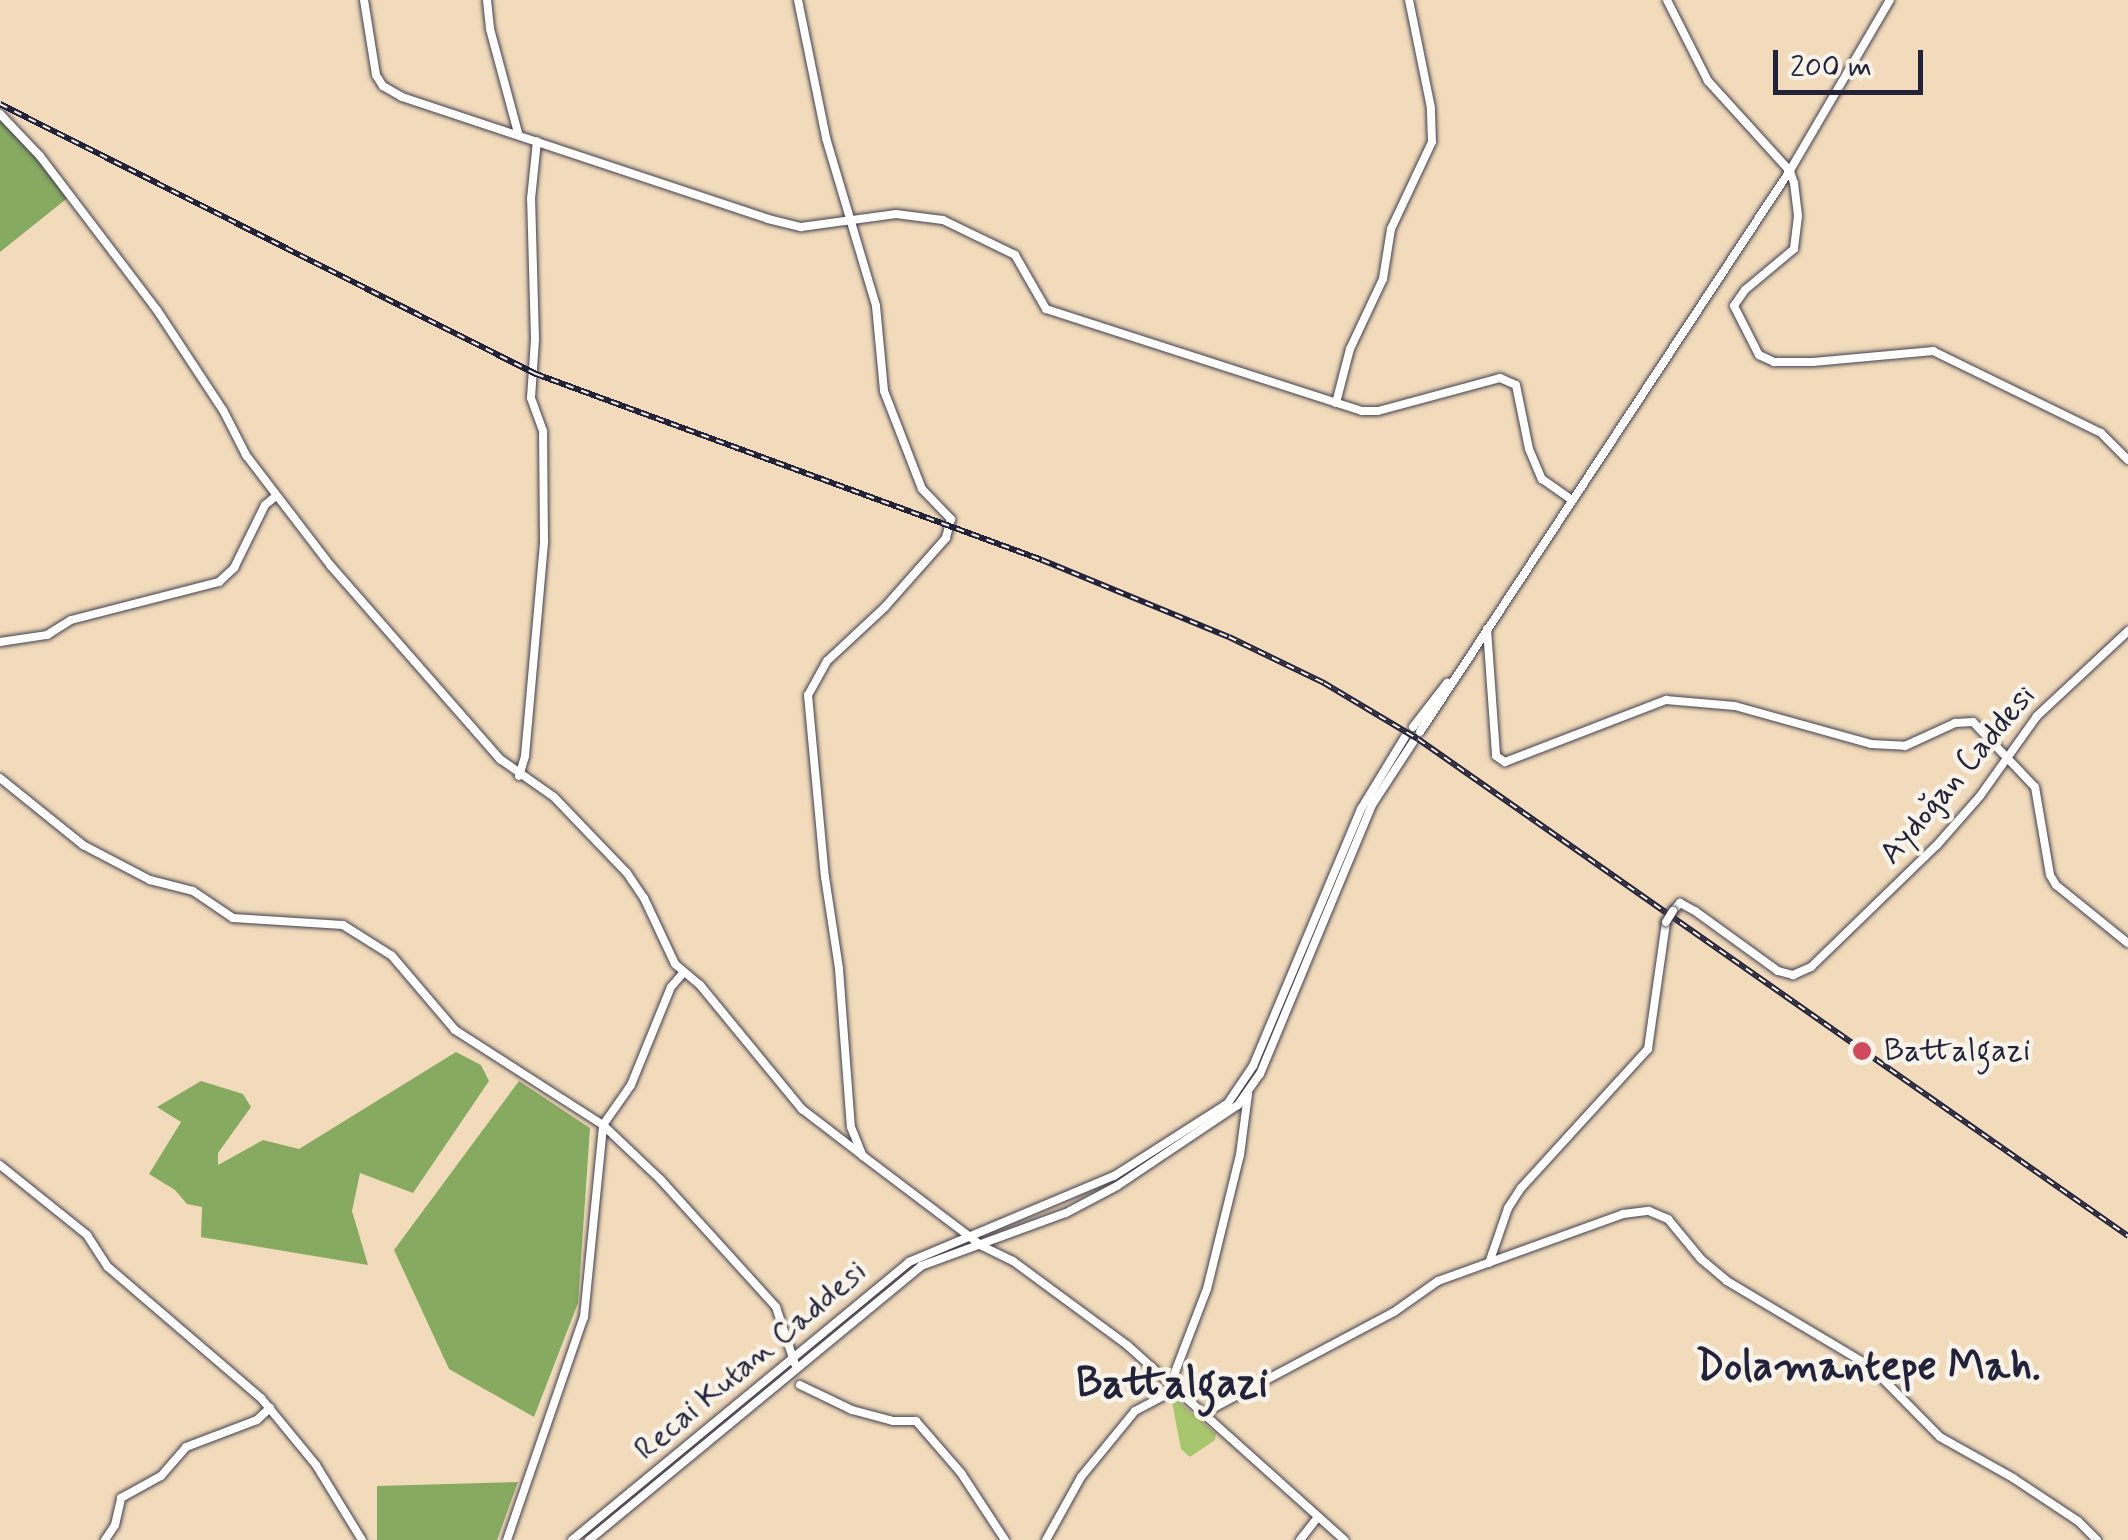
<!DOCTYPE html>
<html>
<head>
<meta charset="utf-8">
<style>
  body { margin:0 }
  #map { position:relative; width:2128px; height:1540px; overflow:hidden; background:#f1dbba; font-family:Mynerve,sans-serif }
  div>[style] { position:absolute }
  .green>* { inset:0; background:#a8c66d }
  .forest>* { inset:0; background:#86ab60 }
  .roads { filter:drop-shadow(0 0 2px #413e4e) drop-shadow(0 0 2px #413e4e) }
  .secondary>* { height:8px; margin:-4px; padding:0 4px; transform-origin:4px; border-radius:4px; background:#fff }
  .rail>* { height:6px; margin-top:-3px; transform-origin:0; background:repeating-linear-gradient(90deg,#f7f3e8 0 8px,#22223b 0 16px); box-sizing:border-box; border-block:2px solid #22223b }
  .bridges { filter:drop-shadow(0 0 2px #413e4e) drop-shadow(0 0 2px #413e4e) }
  .secondary-bridge>* { height:8px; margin:-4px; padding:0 4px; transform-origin:4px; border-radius:4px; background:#fff }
  .dots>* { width:28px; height:28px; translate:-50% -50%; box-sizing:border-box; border:5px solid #f7f3e8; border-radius:50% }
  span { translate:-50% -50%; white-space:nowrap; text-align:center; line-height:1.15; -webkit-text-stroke:9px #f7f3e8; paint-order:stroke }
  .street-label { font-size:32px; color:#22223b }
  .poi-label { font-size:32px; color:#22223b }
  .left { translate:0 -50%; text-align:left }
  .district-label { font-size:42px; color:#22223b; font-weight:700 }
  .scale { position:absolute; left:1773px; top:50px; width:150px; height:45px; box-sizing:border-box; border:5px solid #22223b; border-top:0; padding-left:12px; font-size:30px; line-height:35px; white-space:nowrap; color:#22223b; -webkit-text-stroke:8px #f7f3e8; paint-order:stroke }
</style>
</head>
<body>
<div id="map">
  <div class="green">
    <i style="clip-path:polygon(1177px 1400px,1216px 1434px,1215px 1440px,1190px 1457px,1181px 1449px,1172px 1402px)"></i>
  </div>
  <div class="forest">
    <i style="clip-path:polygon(0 112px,70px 196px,0 252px)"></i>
    <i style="clip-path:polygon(456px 1052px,481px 1065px,489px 1081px,413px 1193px,360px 1173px,352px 1211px,368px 1265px,201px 1237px,202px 1207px,187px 1204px,175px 1190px,149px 1174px,181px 1122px,157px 1107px,201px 1081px,243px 1094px,251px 1107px,218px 1153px,218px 1165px,263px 1140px,299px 1149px)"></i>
    <i style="clip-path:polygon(519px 1081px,590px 1128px,578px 1303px,534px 1417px,449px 1369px,394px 1250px)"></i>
    <i style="clip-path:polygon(518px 1482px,497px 1540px,377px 1540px,377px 1486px)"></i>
  </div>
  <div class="roads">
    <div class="secondary">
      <i style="left:364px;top:0;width:76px;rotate:80.9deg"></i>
      <i style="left:376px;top:75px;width:13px;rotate:58deg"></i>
      <i style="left:383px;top:86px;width:22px;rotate:30deg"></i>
      <i style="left:402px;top:97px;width:386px;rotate:18.4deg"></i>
      <i style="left:768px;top:219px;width:34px;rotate:14deg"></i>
      <i style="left:801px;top:227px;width:96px;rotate:-7.8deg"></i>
      <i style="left:896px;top:214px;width:47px;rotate:7.3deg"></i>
      <i style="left:943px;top:220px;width:80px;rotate:25.9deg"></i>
      <i style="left:1015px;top:255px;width:62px;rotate:60.1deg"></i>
      <i style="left:1046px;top:309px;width:332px;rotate:17.9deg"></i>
      <i style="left:1362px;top:411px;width:16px"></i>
      <i style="left:1378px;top:411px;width:126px;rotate:-15.1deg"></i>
      <i style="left:1500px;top:378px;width:17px;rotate:24deg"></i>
      <i style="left:1516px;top:385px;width:65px;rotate:78.5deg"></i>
      <i style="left:1529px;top:449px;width:33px;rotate:67deg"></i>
      <i style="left:1542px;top:479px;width:37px;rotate:35deg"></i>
      <i style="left:487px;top:0;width:29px;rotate:84deg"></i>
      <i style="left:490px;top:29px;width:108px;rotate:74.9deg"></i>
      <i style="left:798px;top:0;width:141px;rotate:78.5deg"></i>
      <i style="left:826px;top:138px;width:175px;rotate:73.4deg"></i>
      <i style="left:876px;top:306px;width:85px;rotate:84.6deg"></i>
      <i style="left:884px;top:391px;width:105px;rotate:68.8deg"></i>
      <i style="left:922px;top:489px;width:42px;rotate:46deg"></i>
      <i style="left:951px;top:519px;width:20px;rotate:105deg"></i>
      <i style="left:946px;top:538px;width:92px;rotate:131.5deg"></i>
      <i style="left:885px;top:607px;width:79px;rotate:137deg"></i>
      <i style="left:827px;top:661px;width:39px;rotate:119deg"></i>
      <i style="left:808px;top:695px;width:183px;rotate:84.7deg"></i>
      <i style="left:825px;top:877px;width:93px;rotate:81.3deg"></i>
      <i style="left:839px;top:969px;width:158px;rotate:85.7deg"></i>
      <i style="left:851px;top:1127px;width:31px;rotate:68deg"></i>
      <i style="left:863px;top:1156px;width:149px;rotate:37.1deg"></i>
      <i style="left:982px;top:1246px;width:34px;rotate:26deg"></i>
      <i style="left:1013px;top:1261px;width:142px;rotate:36.4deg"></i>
      <i style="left:1127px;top:1345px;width:292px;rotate:41.9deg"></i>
      <i style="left:1667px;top:0;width:91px;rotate:63.2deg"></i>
      <i style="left:1708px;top:81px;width:122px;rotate:47.7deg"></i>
      <i style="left:1790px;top:171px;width:13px;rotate:72deg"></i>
      <i style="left:1794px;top:183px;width:33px;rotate:83deg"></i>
      <i style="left:1798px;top:216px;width:33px;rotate:97deg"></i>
      <i style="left:1794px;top:249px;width:64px;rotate:140.1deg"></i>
      <i style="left:1745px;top:290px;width:19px;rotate:125deg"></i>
      <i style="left:1734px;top:306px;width:55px;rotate:63deg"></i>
      <i style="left:1759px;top:355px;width:17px;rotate:25deg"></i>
      <i style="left:1774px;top:362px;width:39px"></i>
      <i style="left:1813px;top:362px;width:121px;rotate:-5.2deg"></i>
      <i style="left:1933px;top:351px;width:187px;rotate:26deg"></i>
      <i style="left:2101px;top:433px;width:38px;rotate:45deg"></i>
      <i style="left:0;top:114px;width:58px;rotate:46.4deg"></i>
      <i style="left:40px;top:156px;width:193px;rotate:52.8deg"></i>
      <i style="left:157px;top:310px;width:120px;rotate:56.6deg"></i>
      <i style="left:223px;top:410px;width:51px;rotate:62.9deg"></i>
      <i style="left:246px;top:455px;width:140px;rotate:52.6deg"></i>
      <i style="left:331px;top:566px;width:257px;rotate:48.8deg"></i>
      <i style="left:500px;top:759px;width:66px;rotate:35.1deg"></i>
      <i style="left:554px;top:797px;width:105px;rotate:46.2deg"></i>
      <i style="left:627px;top:873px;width:30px;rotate:56deg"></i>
      <i style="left:644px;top:898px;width:73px;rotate:64.8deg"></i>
      <i style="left:675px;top:964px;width:33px;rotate:40deg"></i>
      <i style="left:700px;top:985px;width:161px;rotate:50.6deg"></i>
      <i style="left:802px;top:1109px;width:77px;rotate:37.6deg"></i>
      <i style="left:1336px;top:403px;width:56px;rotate:-75.5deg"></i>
      <i style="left:1350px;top:349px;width:77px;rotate:-64.8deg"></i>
      <i style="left:1383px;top:279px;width:51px;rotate:-80.9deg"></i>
      <i style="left:1391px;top:229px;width:96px;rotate:-64.8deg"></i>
      <i style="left:1432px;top:142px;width:34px;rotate:-92deg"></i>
      <i style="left:1431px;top:108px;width:110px;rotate:-101.5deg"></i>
      <i style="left:1487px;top:629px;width:127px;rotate:85.9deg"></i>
      <i style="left:1496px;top:756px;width:11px;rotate:34deg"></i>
      <i style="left:1505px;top:762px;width:173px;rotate:-21.1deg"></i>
      <i style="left:1666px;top:700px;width:69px;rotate:5deg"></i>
      <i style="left:1735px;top:706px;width:141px;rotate:15.6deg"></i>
      <i style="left:1871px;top:744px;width:34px;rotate:3deg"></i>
      <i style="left:1905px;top:746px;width:55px;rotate:-24.7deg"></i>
      <i style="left:1955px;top:723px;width:18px;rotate:-3deg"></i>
      <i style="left:1973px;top:722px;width:90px;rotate:46.4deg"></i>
      <i style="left:2035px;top:787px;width:89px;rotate:80.3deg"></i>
      <i style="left:2050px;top:875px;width:12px;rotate:59deg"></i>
      <i style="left:2056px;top:885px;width:92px;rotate:38.9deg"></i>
      <i style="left:0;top:642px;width:48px;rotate:-8.5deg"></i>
      <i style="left:47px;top:635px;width:28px;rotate:-32deg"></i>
      <i style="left:71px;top:620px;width:153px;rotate:-14.4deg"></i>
      <i style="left:219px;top:582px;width:21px;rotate:-43deg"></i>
      <i style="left:234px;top:568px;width:70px;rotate:-63.8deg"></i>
      <i style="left:265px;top:505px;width:14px;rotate:-39deg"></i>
      <i style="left:1413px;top:727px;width:56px;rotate:-52.3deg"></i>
      <i style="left:1420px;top:732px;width:671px;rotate:-56.62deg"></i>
      <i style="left:1789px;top:172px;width:199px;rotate:-59.6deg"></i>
      <i style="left:519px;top:776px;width:21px;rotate:-73deg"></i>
      <i style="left:525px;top:756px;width:216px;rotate:-84.9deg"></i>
      <i style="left:544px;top:541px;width:110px;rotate:-90.5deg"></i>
      <i style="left:543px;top:431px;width:35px;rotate:-110deg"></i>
      <i style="left:531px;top:398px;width:59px;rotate:-86.1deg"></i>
      <i style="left:535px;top:339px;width:140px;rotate:-91.6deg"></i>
      <i style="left:531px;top:199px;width:58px;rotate:-84.1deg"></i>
      <i style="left:0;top:778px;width:107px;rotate:38.9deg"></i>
      <i style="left:83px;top:845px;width:76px;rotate:27.6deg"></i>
      <i style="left:150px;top:880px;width:44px;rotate:14.3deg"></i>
      <i style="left:193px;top:891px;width:48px;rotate:34deg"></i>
      <i style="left:233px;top:918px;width:110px;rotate:3.6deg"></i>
      <i style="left:343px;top:925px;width:58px;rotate:32.3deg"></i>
      <i style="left:392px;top:956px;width:97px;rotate:49.6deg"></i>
      <i style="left:455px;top:1030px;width:176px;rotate:32.7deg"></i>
      <i style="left:603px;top:1125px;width:79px;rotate:43.5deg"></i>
      <i style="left:660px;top:1179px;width:173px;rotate:47.8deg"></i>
      <i style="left:776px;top:1307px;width:60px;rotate:71.6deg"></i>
      <i style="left:1673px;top:911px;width:11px;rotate:-49deg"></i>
      <i style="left:1680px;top:903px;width:17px;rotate:28deg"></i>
      <i style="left:1695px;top:911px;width:102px;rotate:35.9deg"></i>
      <i style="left:1778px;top:971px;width:16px;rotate:15deg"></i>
      <i style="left:1793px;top:975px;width:20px;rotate:-24deg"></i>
      <i style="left:1811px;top:967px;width:175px;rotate:-44.1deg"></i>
      <i style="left:1937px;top:845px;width:65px;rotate:-48.7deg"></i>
      <i style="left:1980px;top:796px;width:98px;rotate:-54.5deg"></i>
      <i style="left:2037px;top:716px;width:125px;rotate:-43deg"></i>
      <i style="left:0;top:1165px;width:112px;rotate:38.8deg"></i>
      <i style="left:87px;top:1235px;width:38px;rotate:57deg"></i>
      <i style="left:108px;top:1267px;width:201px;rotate:40.6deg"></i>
      <i style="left:261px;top:1398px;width:87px;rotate:50.6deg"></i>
      <i style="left:316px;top:1465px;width:88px;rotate:58.5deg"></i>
      <i style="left:1489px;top:1263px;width:58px;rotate:-70.9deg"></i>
      <i style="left:1508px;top:1208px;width:24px;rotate:-57deg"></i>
      <i style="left:1521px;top:1188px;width:188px;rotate:-47.6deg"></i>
      <i style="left:1648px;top:1049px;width:128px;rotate:-81.9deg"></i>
      <i style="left:800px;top:1385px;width:58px;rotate:25.7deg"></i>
      <i style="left:852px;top:1410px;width:42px;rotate:15deg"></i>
      <i style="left:893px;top:1421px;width:23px"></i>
      <i style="left:916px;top:1421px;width:69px;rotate:49.1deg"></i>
      <i style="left:961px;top:1473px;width:80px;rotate:56.7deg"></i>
      <i style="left:1204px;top:1413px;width:215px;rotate:-28deg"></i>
      <i style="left:1394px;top:1312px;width:54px;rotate:-35.2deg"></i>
      <i style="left:1438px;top:1281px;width:197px;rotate:-19.9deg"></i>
      <i style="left:1623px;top:1214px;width:26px;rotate:-7deg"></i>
      <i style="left:1649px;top:1211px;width:21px;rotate:23deg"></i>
      <i style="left:1668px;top:1219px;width:52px;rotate:50.5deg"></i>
      <i style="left:1701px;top:1259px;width:34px;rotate:40deg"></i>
      <i style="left:1727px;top:1281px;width:168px;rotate:30.8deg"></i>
      <i style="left:1871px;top:1367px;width:98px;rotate:45.4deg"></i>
      <i style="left:1940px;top:1437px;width:84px;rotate:29.3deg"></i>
      <i style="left:2013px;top:1478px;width:78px;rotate:33.5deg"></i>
      <i style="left:2078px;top:1521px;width:27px;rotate:45deg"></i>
      <i style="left:105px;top:1540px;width:18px;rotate:-56deg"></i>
      <i style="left:115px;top:1525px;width:28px;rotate:-77deg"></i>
      <i style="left:121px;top:1498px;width:46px;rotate:-28.8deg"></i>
      <i style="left:161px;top:1476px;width:38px;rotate:-49deg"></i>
      <i style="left:186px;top:1447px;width:76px;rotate:-20.8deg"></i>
      <i style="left:257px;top:1420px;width:18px;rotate:-43deg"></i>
      <i style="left:507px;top:1540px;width:236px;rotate:-71deg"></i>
      <i style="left:584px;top:1317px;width:193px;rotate:-84.3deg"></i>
      <i style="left:603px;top:1125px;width:49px;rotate:-55deg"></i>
      <i style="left:631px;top:1085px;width:106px;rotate:-67.8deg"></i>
      <i style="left:671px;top:987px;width:18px;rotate:-49deg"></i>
      <i style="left:572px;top:1540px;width:437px;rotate:-39.5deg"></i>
      <i style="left:909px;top:1262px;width:222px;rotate:-22.8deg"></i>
      <i style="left:1114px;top:1176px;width:135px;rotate:-32.6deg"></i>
      <i style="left:1228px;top:1103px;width:45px;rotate:-56deg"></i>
      <i style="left:1253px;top:1066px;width:279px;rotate:-67.2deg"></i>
      <i style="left:1361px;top:809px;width:84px;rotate:-58.6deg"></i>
      <i style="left:589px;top:1540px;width:430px;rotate:-39.5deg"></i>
      <i style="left:921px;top:1266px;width:154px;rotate:-20.1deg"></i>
      <i style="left:1066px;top:1213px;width:58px;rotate:-27.9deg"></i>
      <i style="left:1117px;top:1186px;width:146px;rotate:-33.8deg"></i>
      <i style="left:1238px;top:1105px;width:38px;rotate:-55deg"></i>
      <i style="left:1260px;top:1074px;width:291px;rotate:-67.4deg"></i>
      <i style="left:1372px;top:805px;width:75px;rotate:-56.9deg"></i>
      <i style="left:1046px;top:1540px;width:72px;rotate:-60.9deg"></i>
      <i style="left:1081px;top:1477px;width:85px;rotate:-50.7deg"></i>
      <i style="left:1135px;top:1411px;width:45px;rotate:-27.7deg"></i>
      <i style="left:1175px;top:1390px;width:10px;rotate:-107deg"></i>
      <i style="left:1172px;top:1380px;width:97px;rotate:-69deg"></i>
      <i style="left:1207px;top:1289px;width:138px;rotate:-76.2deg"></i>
      <i style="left:1240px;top:1155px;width:62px;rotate:-82.5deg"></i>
      <i style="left:1300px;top:1540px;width:29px;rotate:-52deg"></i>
    </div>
  </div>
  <div class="rail">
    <i style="left:0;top:104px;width:600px;rotate:26.74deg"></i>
    <i style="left:536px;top:374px;width:539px;rotate:20.18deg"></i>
    <i style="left:1042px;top:560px;width:202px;rotate:22.4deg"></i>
    <i style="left:1229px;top:637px;width:106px;rotate:25.8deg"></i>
    <i style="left:1324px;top:683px;width:109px;rotate:30.8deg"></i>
    <i style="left:1418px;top:739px;width:867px;rotate:34.99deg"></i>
  </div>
  <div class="bridges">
    <div class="secondary-bridge">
      <i style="left:1666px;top:922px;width:13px;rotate:-58deg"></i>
    </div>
  </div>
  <div class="dots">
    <i style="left:1862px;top:1051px;background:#d1495b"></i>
  </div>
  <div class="street-label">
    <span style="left:1958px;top:775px;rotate:-50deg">Aydoğan Caddesi</span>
    <span style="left:751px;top:1361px;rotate:-40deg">Recai Kutan Caddesi</span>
  </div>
  <div class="poi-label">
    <span class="left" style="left:1884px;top:1051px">Battalgazi</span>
  </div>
  <div class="district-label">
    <span style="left:1868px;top:1368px">Dolamantepe Mah.</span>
    <span style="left:1172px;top:1385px">Battalgazi</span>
  </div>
  <div class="scale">200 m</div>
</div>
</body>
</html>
